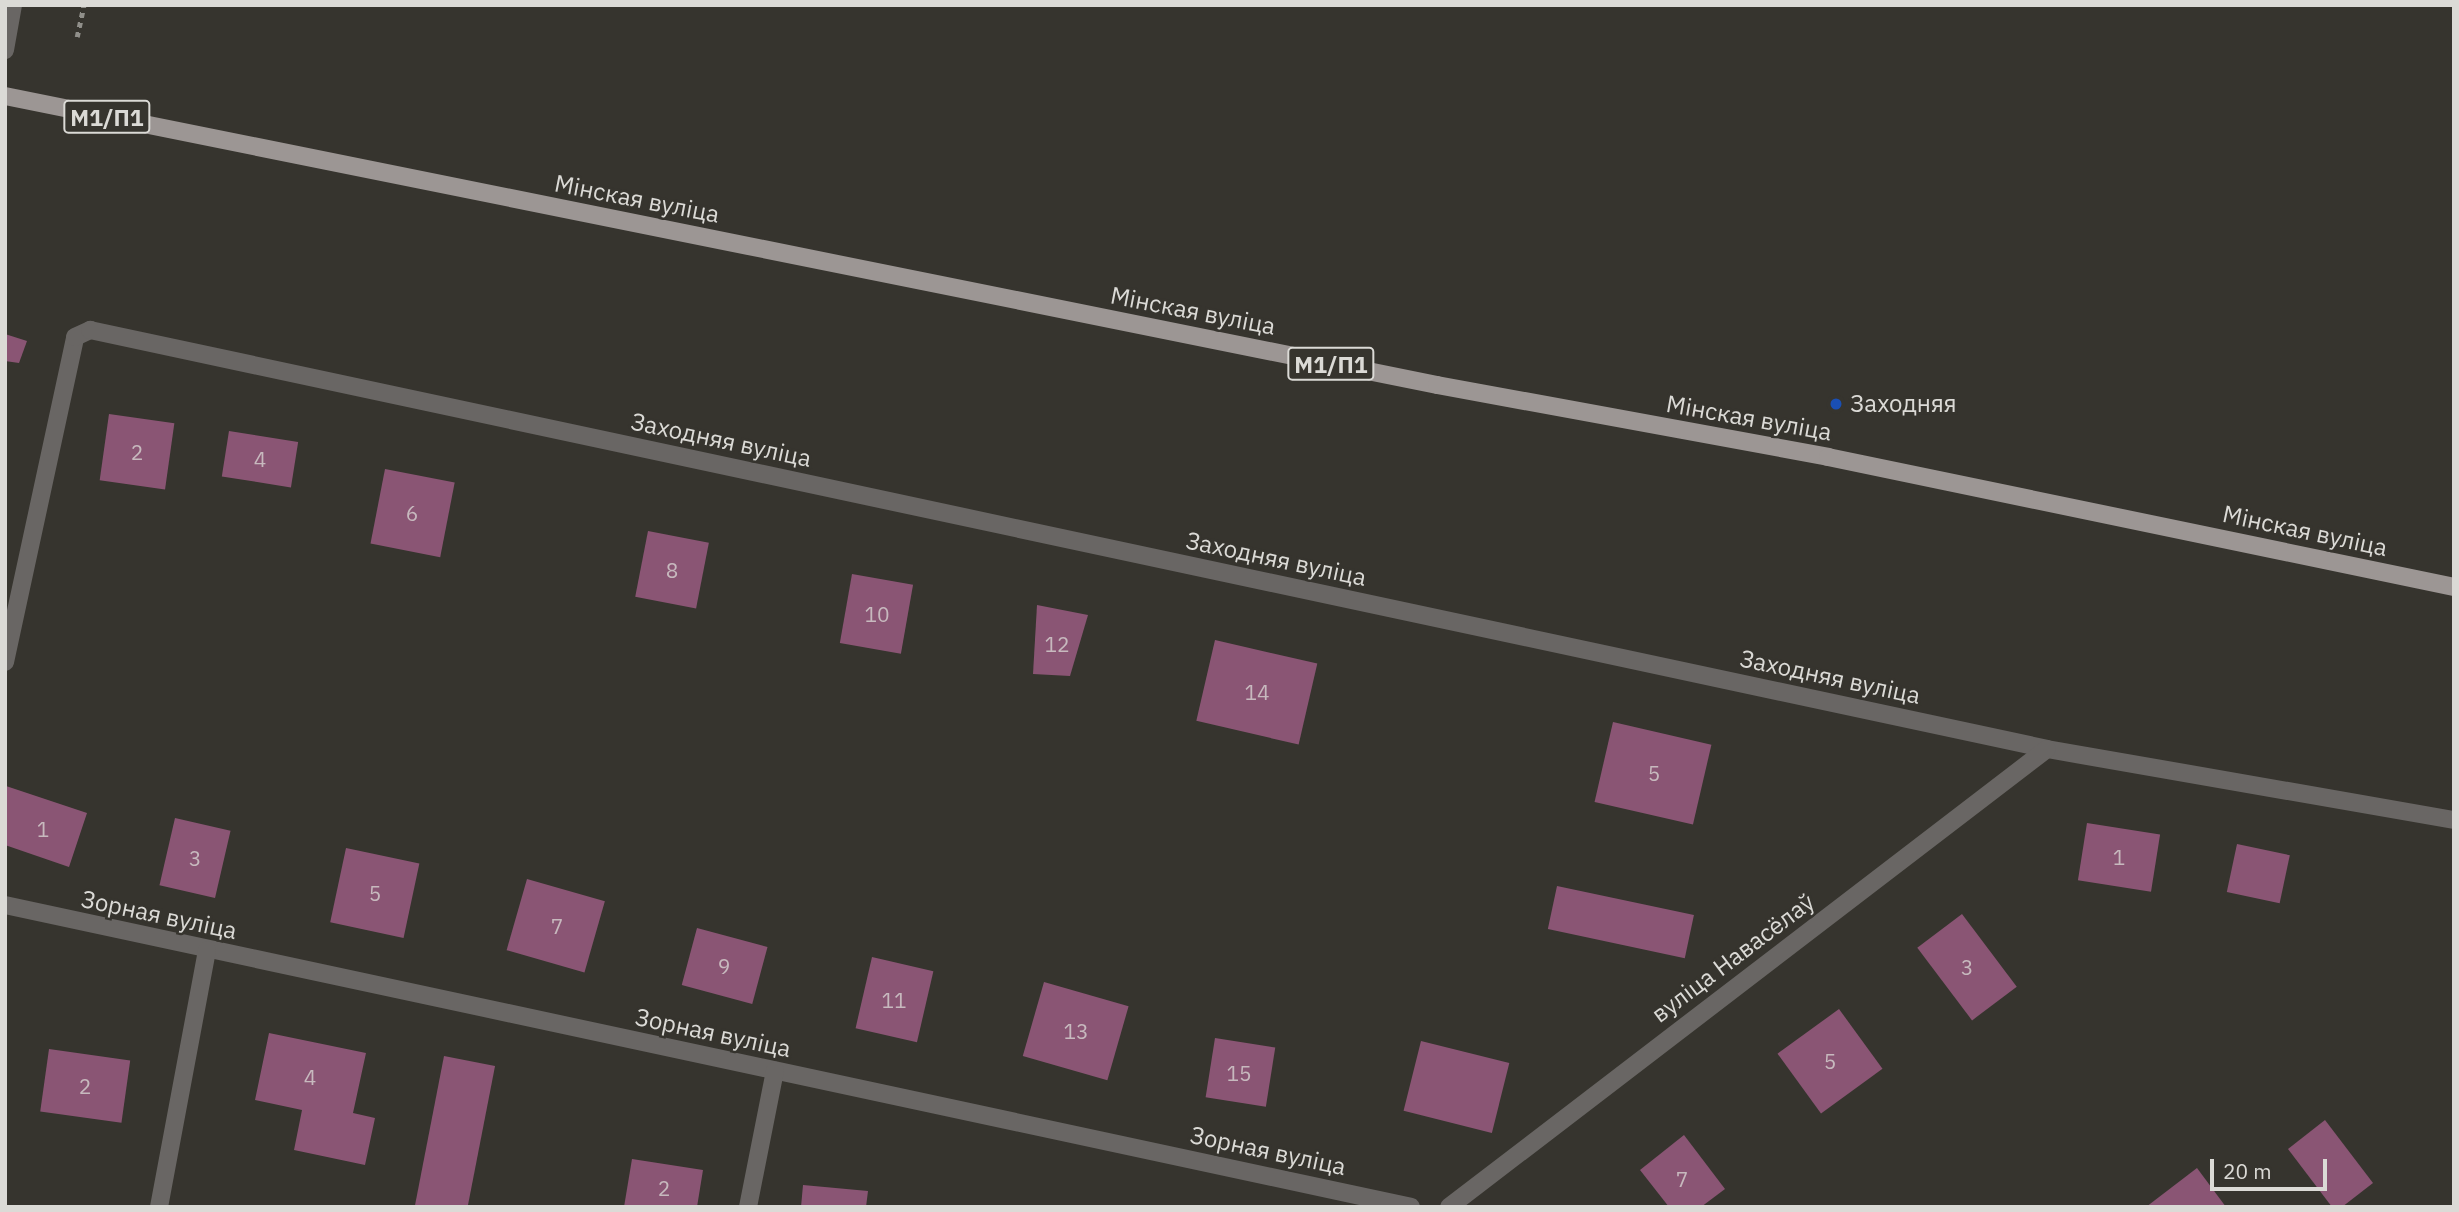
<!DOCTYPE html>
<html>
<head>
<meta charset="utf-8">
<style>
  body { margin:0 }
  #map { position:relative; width:2459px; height:1212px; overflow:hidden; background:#36342e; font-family:"IBM Plex Sans",sans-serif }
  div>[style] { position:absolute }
  .building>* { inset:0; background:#8a5574; transform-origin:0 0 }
  .path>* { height:4.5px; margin-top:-2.25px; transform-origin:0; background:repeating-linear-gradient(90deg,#908f8a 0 5px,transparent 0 10px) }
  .street>* { height:18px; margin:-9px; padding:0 9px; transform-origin:9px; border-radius:9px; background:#696664 }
  .primary>* { height:18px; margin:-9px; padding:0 9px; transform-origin:9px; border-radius:9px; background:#9c9694 }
  .dots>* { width:19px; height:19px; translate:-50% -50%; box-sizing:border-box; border:4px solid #36342e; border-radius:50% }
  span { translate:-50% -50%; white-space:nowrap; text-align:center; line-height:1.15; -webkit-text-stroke:5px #36342e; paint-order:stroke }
  .number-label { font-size:21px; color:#c7b9be }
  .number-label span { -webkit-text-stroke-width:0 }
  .shield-label span { padding:2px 5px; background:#36342e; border:2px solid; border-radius:5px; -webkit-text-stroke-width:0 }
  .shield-label { font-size:23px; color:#dbdad6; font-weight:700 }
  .street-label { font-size:24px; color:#dbdad6 }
  .poi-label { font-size:24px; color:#dbdad6 }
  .left { translate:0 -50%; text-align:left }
  .frame { position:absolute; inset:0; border:7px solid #dbdad6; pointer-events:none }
  .scale { position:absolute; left:2210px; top:1159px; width:117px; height:32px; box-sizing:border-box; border:4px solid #dbdad6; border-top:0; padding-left:9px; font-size:21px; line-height:24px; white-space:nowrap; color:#dbdad6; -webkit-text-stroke:5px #36342e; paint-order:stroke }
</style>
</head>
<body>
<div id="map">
  <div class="building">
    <i style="clip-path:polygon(5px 334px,27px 341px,19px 363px,5px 361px)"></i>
    <i style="left:109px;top:414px;width:66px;height:67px;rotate:8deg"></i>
    <i style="left:229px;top:431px;width:70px;height:46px;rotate:9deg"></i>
    <i style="left:385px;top:469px;width:71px;height:76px;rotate:11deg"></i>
    <i style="left:648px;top:531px;width:62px;height:67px;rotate:11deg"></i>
    <i style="left:852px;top:574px;width:62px;height:70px;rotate:10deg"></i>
    <i style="clip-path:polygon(1037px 605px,1088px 615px,1070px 676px,1033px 674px)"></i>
    <i style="left:1215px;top:640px;width:105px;height:83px;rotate:13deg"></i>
    <i style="left:1613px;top:722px;width:101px;height:82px;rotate:13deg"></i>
    <i style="clip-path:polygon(6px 786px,87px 813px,69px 867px,5px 845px)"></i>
    <i style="left:175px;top:818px;width:57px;height:69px;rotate:13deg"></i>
    <i style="left:2087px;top:823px;width:74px;height:58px;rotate:9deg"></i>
    <i style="left:2237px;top:844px;width:54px;height:49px;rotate:12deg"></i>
    <i style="left:346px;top:848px;width:75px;height:76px;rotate:12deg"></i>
    <i style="left:527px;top:879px;width:81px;height:74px;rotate:16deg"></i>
    <i style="left:1557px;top:886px;width:140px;height:44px;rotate:12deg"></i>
    <i style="left:1962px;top:914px;width:91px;height:56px;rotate:53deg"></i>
    <i style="left:697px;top:928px;width:73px;height:59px;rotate:15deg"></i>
    <i style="left:872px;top:957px;width:63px;height:73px;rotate:13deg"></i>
    <i style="left:1044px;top:982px;width:88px;height:77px;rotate:16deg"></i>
    <i style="left:1839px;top:1009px;width:74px;height:76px;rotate:54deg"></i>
    <i style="clip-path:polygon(269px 1033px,366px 1053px,353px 1113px,375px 1118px,365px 1165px,294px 1150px,302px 1110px,255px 1100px)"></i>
    <i style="left:1215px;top:1038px;width:61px;height:60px;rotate:9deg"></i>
    <i style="left:1421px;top:1041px;width:91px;height:72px;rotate:14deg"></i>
    <i style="left:49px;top:1049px;width:82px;height:63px;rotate:8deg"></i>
    <i style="left:444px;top:1056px;width:52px;height:154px;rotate:11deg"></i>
    <i style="clip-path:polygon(2325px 1120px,2373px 1183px,2342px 1207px,2332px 1207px,2288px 1149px)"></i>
    <i style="clip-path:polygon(1684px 1135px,1725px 1189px,1701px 1207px,1669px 1207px,1640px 1170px)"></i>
    <i style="clip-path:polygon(632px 1159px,703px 1170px,697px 1207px,624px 1207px)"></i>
    <i style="clip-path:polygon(2197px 1168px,2226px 1207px,2146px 1207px)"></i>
    <i style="clip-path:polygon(803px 1185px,868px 1191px,866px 1207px,801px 1207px)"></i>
  </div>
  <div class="path">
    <i style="left:77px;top:37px;width:33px;rotate:-78deg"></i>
  </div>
  <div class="street">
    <i style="left:5px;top:50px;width:46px;rotate:-79.9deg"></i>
    <i style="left:5px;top:662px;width:332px;rotate:-77.8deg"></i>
    <i style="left:75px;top:337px;width:17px;rotate:-25deg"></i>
    <i style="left:90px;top:330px;width:2001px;rotate:12.08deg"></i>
    <i style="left:2047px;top:749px;width:413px;rotate:9.9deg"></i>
    <i style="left:5px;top:905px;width:1438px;rotate:12.12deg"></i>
    <i style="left:159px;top:1207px;width:261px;rotate:-79.4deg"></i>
    <i style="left:748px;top:1207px;width:139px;rotate:-78.8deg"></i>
    <i style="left:1449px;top:1207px;width:753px;rotate:-37.45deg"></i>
  </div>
  <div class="primary">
    <i style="left:5px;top:96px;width:1461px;rotate:11.41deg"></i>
    <i style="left:1437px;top:385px;width:398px;rotate:10.4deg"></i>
    <i style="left:1828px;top:457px;width:639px;rotate:11.73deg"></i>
  </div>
  <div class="dots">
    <i style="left:1836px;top:404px;background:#1a4fb4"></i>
  </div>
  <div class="number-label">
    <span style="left:137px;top:452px">2</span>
    <span style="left:260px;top:459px">4</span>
    <span style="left:412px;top:513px">6</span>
    <span style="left:672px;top:570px">8</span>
    <span style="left:877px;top:614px">10</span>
    <span style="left:1057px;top:644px">12</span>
    <span style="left:1257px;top:692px">14</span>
    <span style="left:1654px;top:773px">5</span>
    <span style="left:43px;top:829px">1</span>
    <span style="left:2119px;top:857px">1</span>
    <span style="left:195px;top:858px">3</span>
    <span style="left:375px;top:893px">5</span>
    <span style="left:557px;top:926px">7</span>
    <span style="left:724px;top:966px">9</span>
    <span style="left:1967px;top:967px">3</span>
    <span style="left:894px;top:1000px">11</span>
    <span style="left:1076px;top:1031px">13</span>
    <span style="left:1830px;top:1061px">5</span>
    <span style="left:1239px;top:1073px">15</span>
    <span style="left:310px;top:1077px">4</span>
    <span style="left:85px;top:1086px">2</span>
    <span style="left:1682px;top:1179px">7</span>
    <span style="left:664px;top:1188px">2</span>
  </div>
  <div class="shield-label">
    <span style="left:107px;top:117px">М1/П1</span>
    <span style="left:1331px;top:364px">М1/П1</span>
  </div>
  <div class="street-label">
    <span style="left:637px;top:199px;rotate:11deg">Мінская вуліца</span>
    <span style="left:1193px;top:311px;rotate:11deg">Мінская вуліца</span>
    <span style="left:1749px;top:418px;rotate:10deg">Мінская вуліца</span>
    <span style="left:721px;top:440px;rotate:12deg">Заходняя вуліца</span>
    <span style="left:2305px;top:531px;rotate:12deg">Мінская вуліца</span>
    <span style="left:1276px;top:559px;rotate:12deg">Заходняя вуліца</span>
    <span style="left:1830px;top:677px;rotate:12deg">Заходняя вуліца</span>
    <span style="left:159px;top:915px;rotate:12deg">Зорная вуліца</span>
    <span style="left:1733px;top:958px;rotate:-37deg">вуліца Навасёлаў</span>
    <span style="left:713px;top:1033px;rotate:12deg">Зорная вуліца</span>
    <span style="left:1268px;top:1151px;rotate:12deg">Зорная вуліца</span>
  </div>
  <div class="poi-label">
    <span class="left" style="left:1850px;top:404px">Заходняя</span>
  </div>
  <div class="frame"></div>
  <div class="scale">20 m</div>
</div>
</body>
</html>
